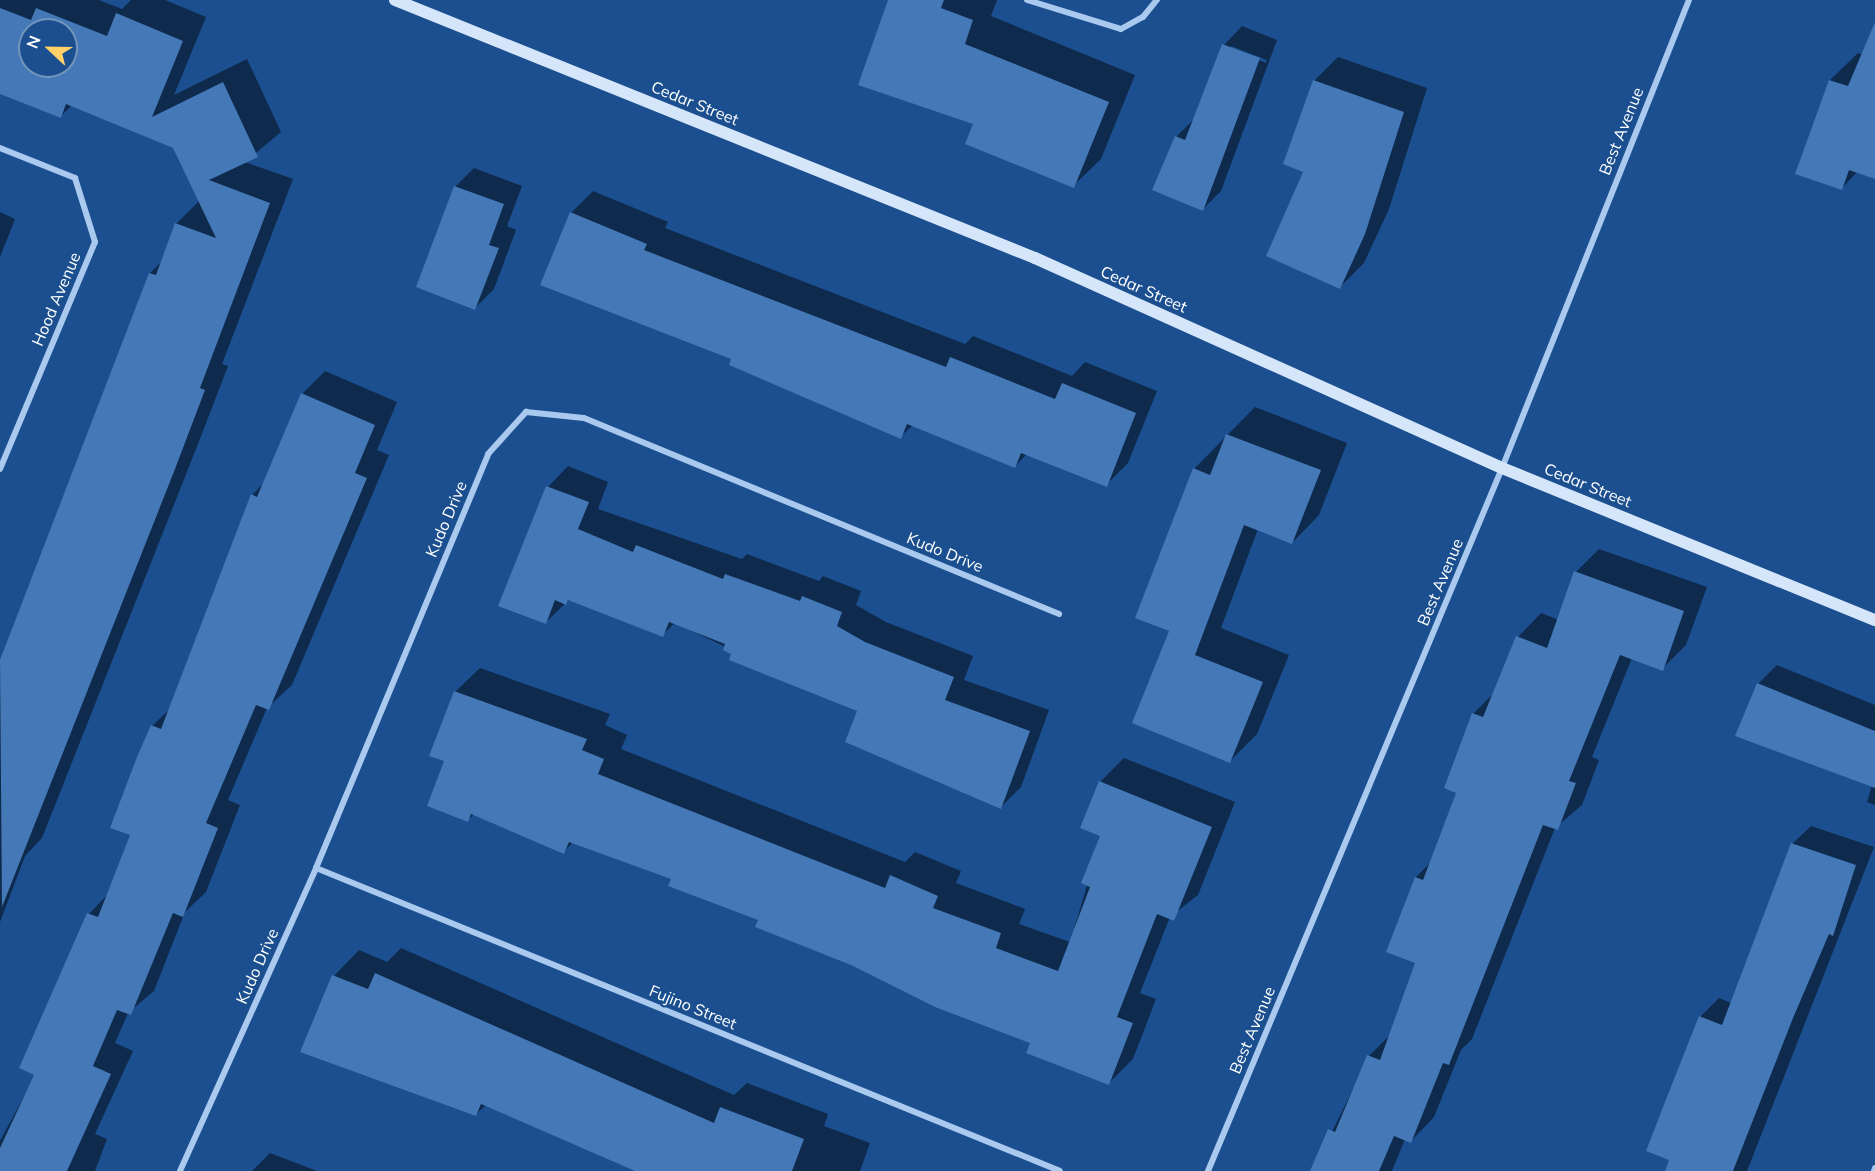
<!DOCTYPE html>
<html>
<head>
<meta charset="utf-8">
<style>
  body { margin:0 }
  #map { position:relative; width:1875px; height:1171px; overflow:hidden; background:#1b4f8f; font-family:Mulish,sans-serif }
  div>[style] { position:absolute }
  .shadow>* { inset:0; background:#0007 }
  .building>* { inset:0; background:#4478b7 }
  .street>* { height:6px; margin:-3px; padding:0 3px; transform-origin:3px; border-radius:3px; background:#a9c9ee }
  .secondary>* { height:12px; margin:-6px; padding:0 6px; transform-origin:6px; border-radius:6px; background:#d6e6fa }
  span { translate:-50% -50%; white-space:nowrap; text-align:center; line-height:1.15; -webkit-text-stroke:4.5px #1b4f8f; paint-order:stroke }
  .street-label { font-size:16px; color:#fff }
  .north { position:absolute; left:18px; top:18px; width:60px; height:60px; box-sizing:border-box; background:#1b4f8f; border:2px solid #7695bc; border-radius:50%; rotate:292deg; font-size:16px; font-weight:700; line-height:24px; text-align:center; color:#fff }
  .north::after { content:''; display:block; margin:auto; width:21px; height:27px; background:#ffd166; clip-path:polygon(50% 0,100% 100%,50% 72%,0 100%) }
</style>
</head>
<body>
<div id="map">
  <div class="shadow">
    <i style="clip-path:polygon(evenodd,0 0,99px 0,122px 9px,131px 0,165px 0,206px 17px,174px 95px,247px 59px,281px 132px,245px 162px,293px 179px,222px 364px,228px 366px,198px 444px,42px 838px,25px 856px,0 922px,0 664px,150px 273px,162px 261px,176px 224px,200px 200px,174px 147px,72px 105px,61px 116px,0 92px,0 0,30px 30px,66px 30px,66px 66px,30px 66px,30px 30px)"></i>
    <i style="clip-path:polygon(890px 0,997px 0,991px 16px,1135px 75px,1101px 159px,1073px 186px,975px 123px)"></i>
    <i style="clip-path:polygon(1875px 25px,1875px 177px,1858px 171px,1842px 188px,1797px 173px,1830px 80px,1858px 53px,1863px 55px)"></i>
    <i style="clip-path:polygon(evenodd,1242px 26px,1277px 40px,1221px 191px,1203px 209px,1176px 137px,1195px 118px,1224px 45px,1242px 26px,1231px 46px,1267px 60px,1266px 63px,1231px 49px,1231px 46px)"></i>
    <i style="clip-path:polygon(1338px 57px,1427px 88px,1389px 209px,1364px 263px,1340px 287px,1306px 171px,1314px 81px)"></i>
    <i style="clip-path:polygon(474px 168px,522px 186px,507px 226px,516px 230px,494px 289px,475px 308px,418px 286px,456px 186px)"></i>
    <i style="clip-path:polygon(593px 191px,668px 222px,665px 228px,965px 344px,973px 336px,1072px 376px,1085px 362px,1157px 391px,1128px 463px,1106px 485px,1027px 454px,1015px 466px,913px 425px,900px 437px,733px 358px,571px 213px)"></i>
    <i style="clip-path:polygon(0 212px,15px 219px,0 257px)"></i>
    <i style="clip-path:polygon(325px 371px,397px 402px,377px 450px,389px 455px,292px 685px,267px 708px,228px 800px,240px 805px,206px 892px,185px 912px,154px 991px,128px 1013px,115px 1043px,133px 1051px,95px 1134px,107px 1139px,95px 1171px,0 1171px,0 1141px,36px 1074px,89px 914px,109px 893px,132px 835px,152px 726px,172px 707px,252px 495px,265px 482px,302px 394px)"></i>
    <i style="clip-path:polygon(1255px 407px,1347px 443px,1319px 515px,1292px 543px,1258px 529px,1221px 628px,1289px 655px,1257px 734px,1230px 761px,1171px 630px,1194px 469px)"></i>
    <i style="clip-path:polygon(568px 466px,608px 482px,598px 509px,742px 559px,747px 554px,819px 581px,823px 576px,861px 591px,856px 605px,886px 622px,973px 656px,964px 680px,1049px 710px,1021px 787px,1001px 807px,859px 710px,675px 623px,662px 635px,570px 599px,545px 623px,500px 605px,548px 487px)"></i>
    <i style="clip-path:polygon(1599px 549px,1707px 587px,1686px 645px,1662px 669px,1632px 658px,1592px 757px,1599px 760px,1582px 805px,1555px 828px,1472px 1039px,1461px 1050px,1434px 1117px,1411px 1141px,1405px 1139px,1392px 1171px,1313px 1171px,1369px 1056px,1391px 1034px,1416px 962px,1416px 877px,1431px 862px,1458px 792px,1473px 714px,1496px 691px,1518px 637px,1541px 613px,1559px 620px,1576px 572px)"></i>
    <i style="clip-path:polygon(1777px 665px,1875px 705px,1875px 805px,1867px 802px,1872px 785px,1758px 684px)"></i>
    <i style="clip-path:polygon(480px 668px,610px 714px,605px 725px,627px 735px,621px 749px,905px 862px,915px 852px,961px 871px,956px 883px,1025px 909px,1019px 924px,1070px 942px,1102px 836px,1100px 782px,1124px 758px,1235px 802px,1198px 895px,1170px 917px,1140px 993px,1156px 999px,1133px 1059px,1109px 1083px,1032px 1042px,673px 878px,573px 842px,564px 852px,474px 814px,468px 820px,446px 761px,455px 692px)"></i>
    <i style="clip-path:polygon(1811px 826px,1874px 847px,1747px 1171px,1667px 1171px,1700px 1017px,1719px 998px,1731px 1003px,1792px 844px)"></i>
    <i style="clip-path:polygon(401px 948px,734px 1095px,747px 1083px,828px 1114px,824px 1126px,870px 1143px,860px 1171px,640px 1171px,486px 1105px,476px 1114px,334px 976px,359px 950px,387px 962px)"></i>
    <i style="clip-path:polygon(270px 1153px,317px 1171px,252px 1171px)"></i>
  </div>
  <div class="building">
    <i style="clip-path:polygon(888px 0,944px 0,941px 8px,973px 20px,965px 44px,1109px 102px,1074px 188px,965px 144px,973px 124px,858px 85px)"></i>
    <i style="clip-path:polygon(evenodd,0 8px,31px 20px,36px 8px,107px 36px,116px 13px,183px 41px,152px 117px,223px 82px,258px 157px,209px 180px,270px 203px,200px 388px,205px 390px,175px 469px,2px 907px,0 660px,149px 273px,156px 275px,175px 223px,216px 238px,173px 148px,66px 104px,61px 118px,0 94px,0 8px,30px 30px,66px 30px,66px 66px,30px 66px,30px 30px)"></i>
    <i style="clip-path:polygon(1875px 22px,1875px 179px,1849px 170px,1842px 190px,1795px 174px,1829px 80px,1848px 86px)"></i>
    <i style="clip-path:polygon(1222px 44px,1260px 58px,1203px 211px,1152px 190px,1175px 136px,1185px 140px)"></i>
    <i style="clip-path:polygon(1313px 80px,1404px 112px,1365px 234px,1340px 289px,1266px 256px,1303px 172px,1283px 164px)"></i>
    <i style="clip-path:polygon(454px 186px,504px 204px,489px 245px,499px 248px,475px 310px,416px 287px)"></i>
    <i style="clip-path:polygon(570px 212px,647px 244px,644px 250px,946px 367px,950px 357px,1055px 399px,1062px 383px,1136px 413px,1107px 487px,1021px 453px,1015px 468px,907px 424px,901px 439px,729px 365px,731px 359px,540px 285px)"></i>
    <i style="clip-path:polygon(301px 393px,375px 425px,355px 473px,367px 478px,269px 710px,256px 705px,206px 823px,218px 828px,183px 917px,173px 913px,131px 1015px,117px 1010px,93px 1066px,111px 1074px,67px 1171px,0 1171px,0 1148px,34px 1075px,19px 1068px,87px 913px,98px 917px,130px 835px,110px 828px,137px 757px,151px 725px,161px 729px,251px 494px,257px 497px)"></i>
    <i style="clip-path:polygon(1226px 434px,1321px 470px,1292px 544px,1244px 525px,1195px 655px,1263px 682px,1230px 763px,1132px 723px,1169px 631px,1135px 618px,1193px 468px,1210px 475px)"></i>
    <i style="clip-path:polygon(546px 486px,589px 502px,578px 529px,633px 552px,636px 545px,723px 579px,725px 574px,800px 601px,802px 596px,842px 612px,837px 626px,865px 642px,954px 677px,945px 700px,1030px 731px,1001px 809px,845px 742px,857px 711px,729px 660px,731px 654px,723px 650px,725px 644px,669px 622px,663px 637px,568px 600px,566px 605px,555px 600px,546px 624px,498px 606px)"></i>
    <i style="clip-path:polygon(1574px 571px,1684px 611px,1663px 671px,1620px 655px,1569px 781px,1576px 783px,1558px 830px,1543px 825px,1449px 1065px,1443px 1063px,1411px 1143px,1394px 1136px,1379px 1171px,1310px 1171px,1328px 1129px,1335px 1132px,1367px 1055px,1380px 1060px,1415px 963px,1386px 952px,1415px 877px,1423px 880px,1456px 793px,1444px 788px,1472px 713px,1483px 717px,1516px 636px,1547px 648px)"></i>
    <i style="clip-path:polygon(1757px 683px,1875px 731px,1875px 788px,1735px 736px)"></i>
    <i style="clip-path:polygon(454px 691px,587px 739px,582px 750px,604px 759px,598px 774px,885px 888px,890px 875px,938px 896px,933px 908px,1001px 933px,996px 948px,1058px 971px,1090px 887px,1081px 883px,1100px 836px,1080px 828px,1099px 781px,1212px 827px,1174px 921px,1157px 914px,1117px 1017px,1133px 1023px,1109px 1085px,1026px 1053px,1030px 1043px,935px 1007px,851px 965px,755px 927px,758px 920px,668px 886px,671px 879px,569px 842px,564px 854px,471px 814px,468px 822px,427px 806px,444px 761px,429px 756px)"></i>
    <i style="clip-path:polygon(1791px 843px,1856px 865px,1833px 936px,1829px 934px,1793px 1018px,1733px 1171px,1665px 1171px,1669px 1160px,1646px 1151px,1665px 1102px,1699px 1016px,1722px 1025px)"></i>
    <i style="clip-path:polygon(375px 973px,714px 1123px,720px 1107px,804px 1139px,792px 1171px,635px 1171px,481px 1104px,476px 1116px,300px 1052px,332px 975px,368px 989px)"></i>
  </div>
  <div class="street">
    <i style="left:1027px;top:0;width:98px;rotate:17.1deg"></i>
    <i style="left:1121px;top:29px;width:25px;rotate:-29deg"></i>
    <i style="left:1143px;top:17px;width:22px;rotate:-51deg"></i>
    <i style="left:0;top:148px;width:81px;rotate:21.8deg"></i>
    <i style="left:75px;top:178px;width:67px;rotate:72.6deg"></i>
    <i style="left:95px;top:242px;width:246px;rotate:112.7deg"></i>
    <i style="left:316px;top:868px;width:803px;rotate:22.16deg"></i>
    <i style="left:180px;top:1171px;width:332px;rotate:-65.8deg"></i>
    <i style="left:316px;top:868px;width:448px;rotate:-67.4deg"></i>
    <i style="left:488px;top:454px;width:57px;rotate:-47.9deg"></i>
    <i style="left:526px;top:412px;width:58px;rotate:5.9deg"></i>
    <i style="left:584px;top:418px;width:514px;rotate:22.42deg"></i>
    <i style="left:1208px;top:1171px;width:762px;rotate:-67.3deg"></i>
    <i style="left:1502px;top:468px;width:504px;rotate:-68.22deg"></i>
    <i style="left:1874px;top:1171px;width:3px;rotate:-72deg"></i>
  </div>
  <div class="secondary">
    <i style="left:395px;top:0;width:690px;rotate:21.96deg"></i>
    <i style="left:1035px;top:258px;width:512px;rotate:24.21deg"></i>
    <i style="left:1502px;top:468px;width:403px;rotate:22.2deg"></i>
  </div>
  <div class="street-label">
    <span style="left:695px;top:103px;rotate:22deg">Cedar Street</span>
    <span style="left:1621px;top:131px;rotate:-68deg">Best Avenue</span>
    <span style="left:1144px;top:289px;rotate:24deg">Cedar Street</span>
    <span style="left:56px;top:299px;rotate:-67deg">Hood Avenue</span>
    <span style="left:1588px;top:485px;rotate:22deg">Cedar Street</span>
    <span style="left:446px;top:519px;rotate:-67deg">Kudo Drive</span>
    <span style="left:945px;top:552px;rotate:22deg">Kudo Drive</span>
    <span style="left:1440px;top:582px;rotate:-67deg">Best Avenue</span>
    <span style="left:257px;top:966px;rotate:-66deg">Kudo Drive</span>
    <span style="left:693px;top:1007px;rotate:22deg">Fujino Street</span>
    <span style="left:1252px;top:1030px;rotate:-67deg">Best Avenue</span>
  </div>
  <div class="north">N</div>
</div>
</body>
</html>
